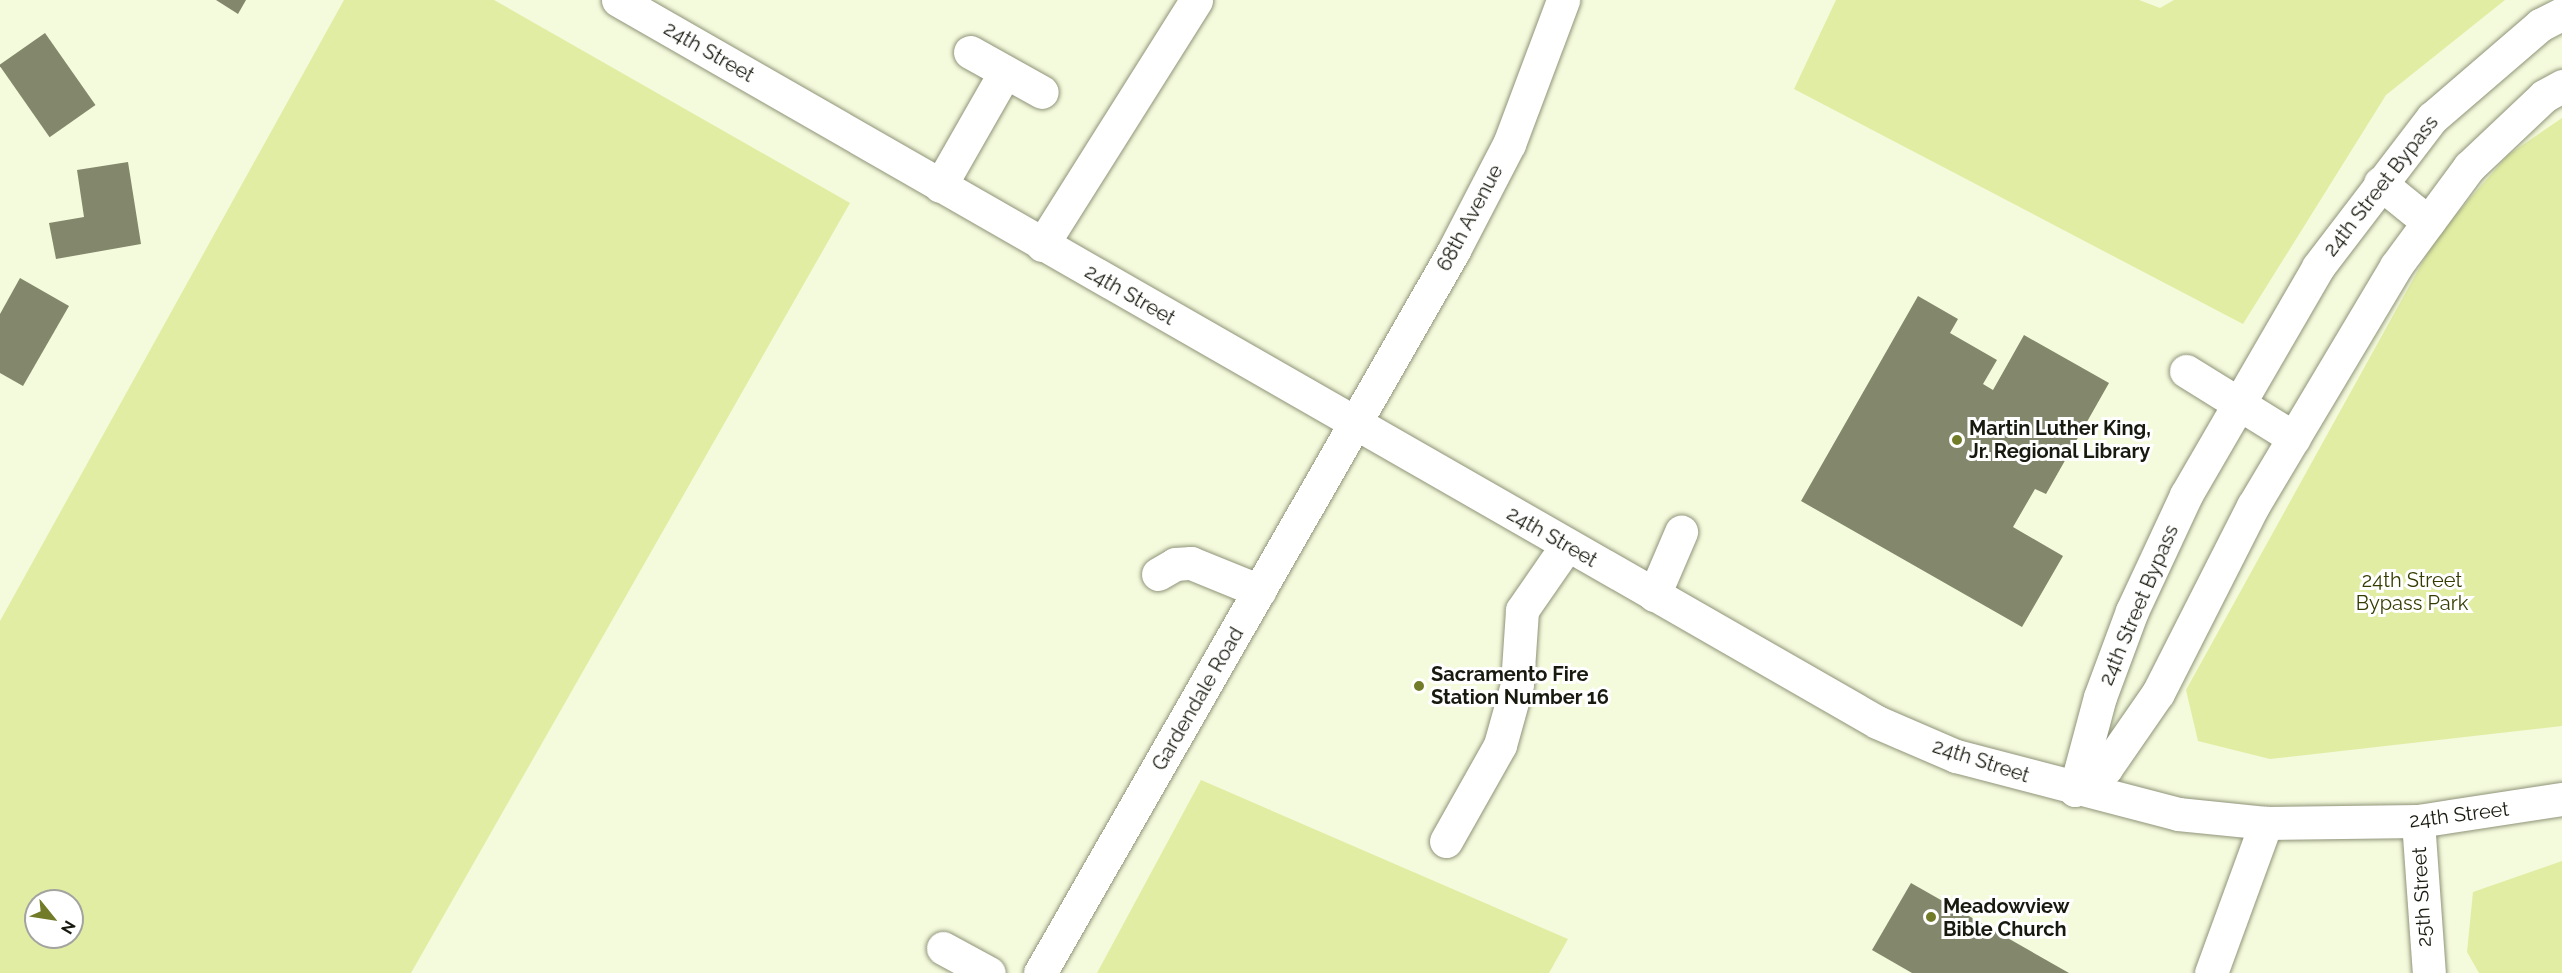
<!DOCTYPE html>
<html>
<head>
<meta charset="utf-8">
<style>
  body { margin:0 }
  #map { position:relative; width:2562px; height:973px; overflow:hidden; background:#f4fadc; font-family:Raleway,sans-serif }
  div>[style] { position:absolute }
  .green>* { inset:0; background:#e1eda3 }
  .building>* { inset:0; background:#83886d; transform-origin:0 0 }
  .roads { filter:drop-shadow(0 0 2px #8f9479) drop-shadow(0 0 2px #8f9479) }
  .minor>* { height:33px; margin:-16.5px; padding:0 16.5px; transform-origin:16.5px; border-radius:16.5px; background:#fff }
  .dots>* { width:16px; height:16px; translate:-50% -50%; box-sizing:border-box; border:3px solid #fff; border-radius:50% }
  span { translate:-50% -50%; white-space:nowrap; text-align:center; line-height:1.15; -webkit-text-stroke:6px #fff; paint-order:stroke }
  .street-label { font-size:20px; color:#181a0f }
  .poi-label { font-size:20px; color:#181a0f; font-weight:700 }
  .left { translate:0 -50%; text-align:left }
  .park-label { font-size:20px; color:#363c01 }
  .north { position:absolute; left:24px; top:889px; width:60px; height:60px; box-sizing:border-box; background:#fff; border:2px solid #a3a39f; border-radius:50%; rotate:120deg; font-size:16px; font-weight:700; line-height:24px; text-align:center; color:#181a0f }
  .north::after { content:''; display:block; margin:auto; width:21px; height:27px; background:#727c28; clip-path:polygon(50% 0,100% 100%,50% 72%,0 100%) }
</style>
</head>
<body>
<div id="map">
  <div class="green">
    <i style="clip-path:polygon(evenodd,344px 0,494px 0,850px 203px,411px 973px,0 973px,0 621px,344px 0,36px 901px,72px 901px,72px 937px,36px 937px,36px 901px)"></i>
    <i style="clip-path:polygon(1836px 0,2139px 0,2160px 8px,2174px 0,2505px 0,2386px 95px,2243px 324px,1794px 89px)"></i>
    <i style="clip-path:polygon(2562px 118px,2562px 726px,2270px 759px,2198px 741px,2186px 690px,2437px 236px,2508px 155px)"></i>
    <i style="clip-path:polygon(1201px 780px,1568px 939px,1549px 973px,1097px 973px)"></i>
    <i style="clip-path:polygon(2562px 861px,2562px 973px,2479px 973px,2467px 952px,2473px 892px)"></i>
  </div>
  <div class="building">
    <i style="clip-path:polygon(216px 0,246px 0,238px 14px)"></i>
    <i style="left:45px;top:33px;width:88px;height:56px;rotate:55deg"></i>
    <i style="clip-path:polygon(128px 162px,141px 244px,56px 259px,49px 223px,84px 217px,77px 170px)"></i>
    <i style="clip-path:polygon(20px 278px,69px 306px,23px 386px,0 373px,0 314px)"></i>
    <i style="clip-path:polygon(1918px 296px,1958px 319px,1950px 333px,1997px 360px,1983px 384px,1993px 390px,2024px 335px,2109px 383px,2046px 494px,2035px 489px,2013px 527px,2063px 556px,2022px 627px,1801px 501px)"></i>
    <i style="clip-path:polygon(1911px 883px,2069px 973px,1912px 973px,1872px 950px)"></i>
  </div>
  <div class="roads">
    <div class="minor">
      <i style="left:618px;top:0;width:1451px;rotate:29.83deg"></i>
      <i style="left:1877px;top:722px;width:86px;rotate:23.3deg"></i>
      <i style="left:1956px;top:756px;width:229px;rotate:14.6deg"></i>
      <i style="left:2178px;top:814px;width:88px;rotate:5.8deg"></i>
      <i style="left:2266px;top:823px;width:152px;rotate:-0.8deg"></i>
      <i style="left:2418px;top:821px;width:146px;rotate:-8.7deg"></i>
      <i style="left:970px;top:52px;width:82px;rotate:29.1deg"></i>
      <i style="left:2380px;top:183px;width:62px;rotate:39.1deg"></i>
      <i style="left:940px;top:186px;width:131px;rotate:-60.3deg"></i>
      <i style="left:1042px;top:245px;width:289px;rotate:-57.8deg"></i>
      <i style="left:2186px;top:371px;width:127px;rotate:31.8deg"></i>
      <i style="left:1158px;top:574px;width:20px;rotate:-30deg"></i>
      <i style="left:1175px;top:564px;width:16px;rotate:-4deg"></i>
      <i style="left:1191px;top:563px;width:74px;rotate:22.1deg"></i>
      <i style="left:1654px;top:595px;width:69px;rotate:-66.8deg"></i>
      <i style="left:2075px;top:790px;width:96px;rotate:-75deg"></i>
      <i style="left:2100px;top:697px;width:92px;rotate:-69.6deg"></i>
      <i style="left:2132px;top:611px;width:128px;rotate:-65deg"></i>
      <i style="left:2186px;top:495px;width:263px;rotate:-59.9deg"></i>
      <i style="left:2318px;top:267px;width:188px;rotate:-52.6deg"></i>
      <i style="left:2432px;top:118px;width:143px;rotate:-40.7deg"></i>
      <i style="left:2540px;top:25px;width:25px;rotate:-27deg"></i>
      <i style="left:2075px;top:790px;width:38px;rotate:-35deg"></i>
      <i style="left:2106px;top:768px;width:91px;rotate:-55.3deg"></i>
      <i style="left:2158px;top:693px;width:210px;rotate:-63.1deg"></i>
      <i style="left:2253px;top:506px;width:279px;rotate:-59.2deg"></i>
      <i style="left:2396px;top:266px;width:123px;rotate:-53.6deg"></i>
      <i style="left:2469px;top:167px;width:103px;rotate:-43.4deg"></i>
      <i style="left:2544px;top:96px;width:21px;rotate:-29deg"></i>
      <i style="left:2418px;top:821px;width:152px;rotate:85.9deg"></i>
      <i style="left:1446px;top:841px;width:110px;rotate:-60.6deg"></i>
      <i style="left:1500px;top:745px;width:63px;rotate:-74.4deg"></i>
      <i style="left:1517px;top:684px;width:74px;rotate:-86.1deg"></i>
      <i style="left:1522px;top:610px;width:79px;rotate:-55.3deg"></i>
      <i style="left:943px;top:948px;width:52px;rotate:28.5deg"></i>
      <i style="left:1040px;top:973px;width:833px;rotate:-60.2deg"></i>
      <i style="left:1454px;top:250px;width:119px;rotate:-62.6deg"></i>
      <i style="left:1509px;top:144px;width:154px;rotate:-69.4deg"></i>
      <i style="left:2211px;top:973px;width:160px;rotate:-69.9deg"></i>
    </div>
  </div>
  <div class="dots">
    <i style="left:1957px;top:440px;background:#727c28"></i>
    <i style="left:1419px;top:686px;background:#727c28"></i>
    <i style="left:1931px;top:917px;background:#727c28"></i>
  </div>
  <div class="street-label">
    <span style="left:709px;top:52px;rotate:30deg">24th Street</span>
    <span style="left:2381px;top:186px;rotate:-52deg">24th Street Bypass</span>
    <span style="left:1470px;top:218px;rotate:-62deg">68th Avenue</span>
    <span style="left:1130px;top:295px;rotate:30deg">24th Street</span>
    <span style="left:1552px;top:537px;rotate:30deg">24th Street</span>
    <span style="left:2139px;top:605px;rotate:-67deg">24th Street Bypass</span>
    <span style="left:1198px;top:699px;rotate:-60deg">Gardendale Road</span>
    <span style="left:1981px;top:761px;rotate:18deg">24th Street</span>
    <span style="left:2459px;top:815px;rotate:-7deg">24th Street</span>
    <span style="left:2422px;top:897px;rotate:-93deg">25th Street</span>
  </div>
  <div class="poi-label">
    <span class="left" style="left:1969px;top:440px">Martin Luther King,<br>Jr. Regional Library</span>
    <span class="left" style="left:1431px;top:686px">Sacramento Fire<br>Station Number 16</span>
    <span class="left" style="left:1943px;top:918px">Meadowview<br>Bible Church</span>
  </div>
  <div class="park-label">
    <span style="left:2412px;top:592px">24th Street<br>Bypass Park</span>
  </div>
  <div class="north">N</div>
</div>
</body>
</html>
